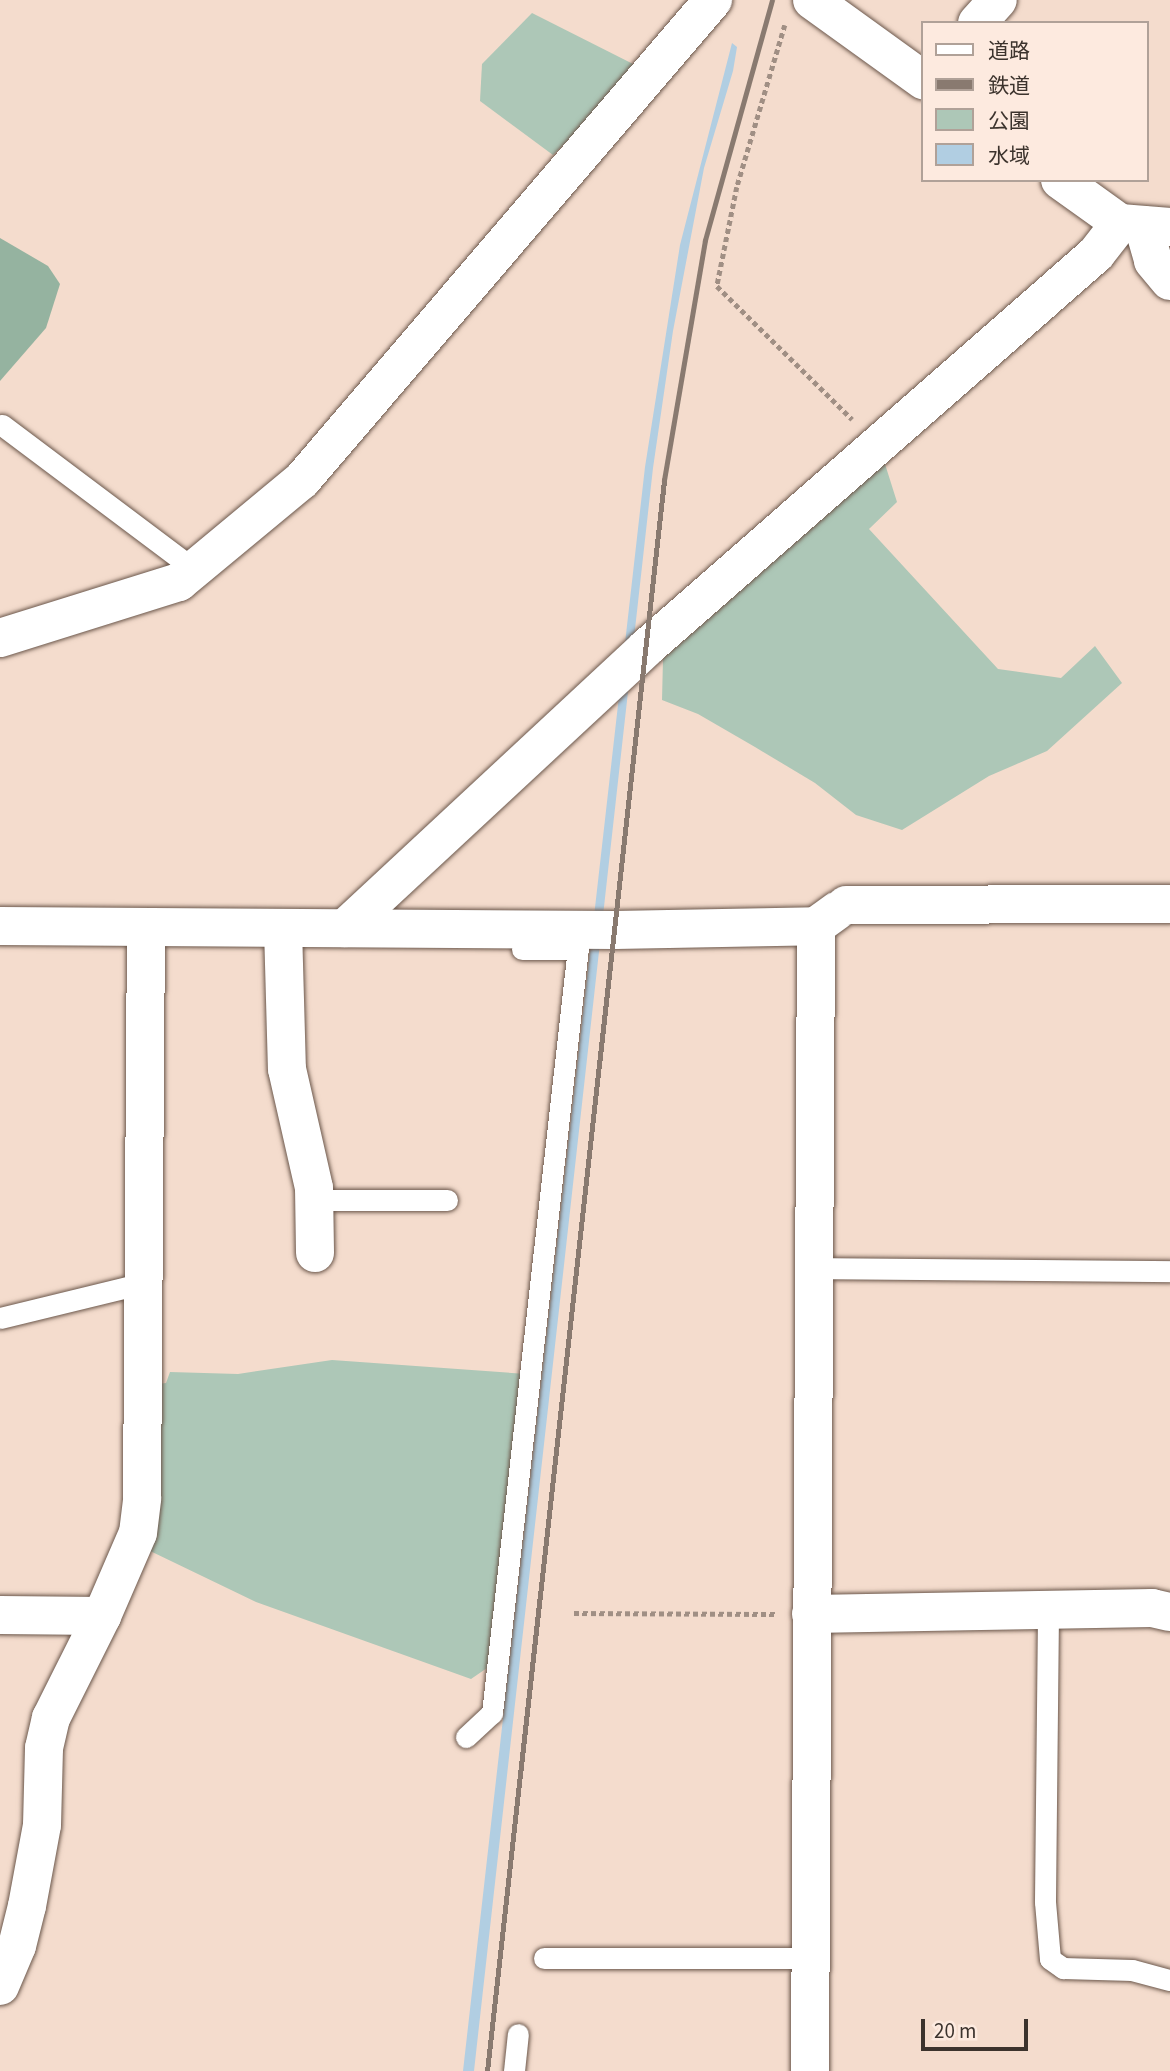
<!DOCTYPE html>
<html>
<head>
<meta charset="utf-8">
<style>
  body { margin:0 }
  #map { position:relative; width:1170px; height:2071px; overflow:hidden; background:#f4dccd; font-family:"Source Sans 3","Noto Sans JP",sans-serif }
  div>[style] { position:absolute }
  .green>* { inset:0; background:#adc7b7 }
  .forest>* { inset:0; background:#95b3a0 }
  .water>* { inset:0; background:#b1cee2 }
  .path>* { height:4.5px; margin-top:-2.25px; transform-origin:0; background:repeating-linear-gradient(90deg,#a08f84 0 5px,transparent 0 8.5px) }
  .roads { filter:drop-shadow(0 0 2px #6b574b) drop-shadow(0 0 2px #6b574b) }
  .service>* { height:21px; margin:-10.5px; padding:0 10.5px; transform-origin:10.5px; border-radius:10.5px; background:#fff }
  .minor>* { height:38px; margin:-19px; padding:0 19px; transform-origin:19px; border-radius:19px; background:#fff }
  .tertiary>* { height:38px; margin:-19px; padding:0 19px; transform-origin:19px; border-radius:19px; background:#fff }
  .rail>* { height:5px; margin:-2.5px; padding:0 2.5px; transform-origin:2.5px; border-radius:2.5px; background:#897a70 }
  span { translate:-50% -50%; white-space:nowrap; text-align:center; line-height:1.15; -webkit-text-stroke:5px #fdeadf; paint-order:stroke }
  .legend { position:absolute; left:921px; top:21px; width:228px; height:161px; box-sizing:border-box; background:#fdeadf; border:2px solid #b0a198; margin:0; padding:9px 12px; list-style:none; font-size:21px; color:#3c332d }
  .legend li { display:flex; align-items:center; gap:14px; height:35px }
  .legend b { width:35px; border:2px solid #b0a198 }
  .scale { position:absolute; left:921px; top:2019px; width:107px; height:32px; box-sizing:border-box; border:4px solid #3c332d; border-top:0; padding-left:9px; font-size:21px; line-height:24px; white-space:nowrap; color:#3c332d; -webkit-text-stroke:5px #fdeadf; paint-order:stroke }
</style>
</head>
<body>
<div id="map">
  <div class="green">
    <i style="clip-path:polygon(532px 13px,641px 68px,553px 155px,480px 101px,482px 64px)"></i>
    <i style="clip-path:polygon(885px 464px,897px 502px,869px 529px,998px 669px,1061px 678px,1095px 646px,1122px 683px,1047px 751px,989px 776px,902px 830px,856px 815px,815px 783px,755px 747px,698px 714px,662px 700px,663px 659px)"></i>
    <i style="clip-path:polygon(332px 1360px,526px 1374px,490px 1666px,471px 1679px,256px 1602px,146px 1549px,158px 1384px,166px 1383px,170px 1372px,238px 1374px)"></i>
  </div>
  <div class="forest">
    <i style="clip-path:polygon(0 238px,48px 266px,60px 284px,46px 328px,0 381px)"></i>
  </div>
  <div class="water">
    <i style="clip-path:polygon(732px 43px,737px 47px,733px 71px,704px 168px,673px 331px,653px 468px,474px 2071px,463px 2071px,645px 467px,680px 245px)"></i>
  </div>
  <div class="path">
    <i style="left:785px;top:25px;width:169px;rotate:106.5deg"></i>
    <i style="left:737px;top:187px;width:101px;rotate:101.4deg"></i>
    <i style="left:717px;top:286px;width:190px;rotate:44.6deg"></i>
    <i style="left:574px;top:1613px;width:202px;rotate:0.3deg"></i>
  </div>
  <div class="roads">
    <div class="service">
      <i style="left:2px;top:425px;width:240px;rotate:36.9deg"></i>
      <i style="left:522px;top:949px;width:56px"></i>
      <i style="left:315px;top:1200px;width:132px"></i>
      <i style="left:814px;top:1268px;width:356px;rotate:0.5deg"></i>
      <i style="left:0;top:1318px;width:148px;rotate:-13.7deg"></i>
      <i style="left:1048px;top:1613px;width:289px;rotate:90.6deg"></i>
      <i style="left:1045px;top:1902px;width:57px;rotate:85deg"></i>
      <i style="left:1050px;top:1959px;width:16px;rotate:35deg"></i>
      <i style="left:1063px;top:1968px;width:69px;rotate:1.7deg"></i>
      <i style="left:1132px;top:1970px;width:39px;rotate:15deg"></i>
      <i style="left:466px;top:1737px;width:35px;rotate:-43deg"></i>
      <i style="left:492px;top:1713px;width:788px;rotate:-83.59deg"></i>
      <i style="left:544px;top:1958px;width:266px"></i>
      <i style="left:514px;top:2071px;width:37px;rotate:-84deg"></i>
    </div>
    <div class="minor">
      <i style="left:977px;top:23px;width:31px;rotate:-48deg"></i>
      <i style="left:1143px;top:225px;width:37px;rotate:74deg"></i>
      <i style="left:1153px;top:261px;width:26px;rotate:50deg"></i>
      <i style="left:0;top:638px;width:188px;rotate:-17.4deg"></i>
      <i style="left:179px;top:582px;width:160px;rotate:-39.7deg"></i>
      <i style="left:302px;top:480px;width:632px;rotate:-49.43deg"></i>
      <i style="left:0;top:926px;width:615px;rotate:0.37deg"></i>
      <i style="left:615px;top:930px;width:201px;rotate:-1.1deg"></i>
      <i style="left:816px;top:926px;width:26px;rotate:-36deg"></i>
      <i style="left:283px;top:928px;width:141px;rotate:88.4deg"></i>
      <i style="left:287px;top:1069px;width:122px;rotate:77.2deg"></i>
      <i style="left:314px;top:1188px;width:65px;rotate:89.1deg"></i>
      <i style="left:345px;top:928px;width:411px;rotate:-42.9deg"></i>
      <i style="left:646px;top:648px;width:598px;rotate:-41.2deg"></i>
      <i style="left:1096px;top:254px;width:39px;rotate:-52deg"></i>
      <i style="left:1120px;top:223px;width:50px;rotate:4.6deg"></i>
      <i style="left:811px;top:1614px;width:341px;rotate:-1deg"></i>
      <i style="left:1152px;top:1608px;width:18px;rotate:13deg"></i>
      <i style="left:0;top:1615px;width:102px;rotate:0.6deg"></i>
      <i style="left:102px;top:1616px;width:90px;rotate:-66.6deg"></i>
      <i style="left:138px;top:1533px;width:35px;rotate:-83deg"></i>
      <i style="left:142px;top:1498px;width:569px;rotate:-89.6deg"></i>
      <i style="left:0;top:1986px;width:43px;rotate:-67deg"></i>
      <i style="left:17px;top:1946px;width:41px;rotate:-76deg"></i>
      <i style="left:27px;top:1906px;width:82px;rotate:-79.5deg"></i>
      <i style="left:42px;top:1825px;width:77px;rotate:-88.5deg"></i>
      <i style="left:44px;top:1748px;width:31px;rotate:-77deg"></i>
      <i style="left:51px;top:1718px;width:114px;rotate:-63.4deg"></i>
      <i style="left:810px;top:2071px;width:1145px;rotate:-89.7deg"></i>
    </div>
    <div class="tertiary">
      <i style="left:812px;top:0;width:137px;rotate:35.8deg"></i>
      <i style="left:1060px;top:180px;width:74px;rotate:35.6deg"></i>
      <i style="left:846px;top:905px;width:324px;rotate:-0.2deg"></i>
    </div>
  </div>
  <div class="rail">
    <i style="left:487px;top:2071px;width:1601px;rotate:-83.65deg"></i>
    <i style="left:664px;top:480px;width:243px;rotate:-80.3deg"></i>
    <i style="left:705px;top:240px;width:249px;rotate:-74.4deg"></i>
  </div>
  <ul class="legend">
  <li><b style="height:9px;background:#fff"></b>道路</li>
  <li><b style="height:9px;background:#897a70"></b>鉄道</li>
  <li><b style="height:19px;background:#adc7b7"></b>公園</li>
  <li><b style="height:19px;background:#b1cee2"></b>水域</li>
  </ul>
  <div class="scale">20 m</div>
</div>
</body>
</html>
